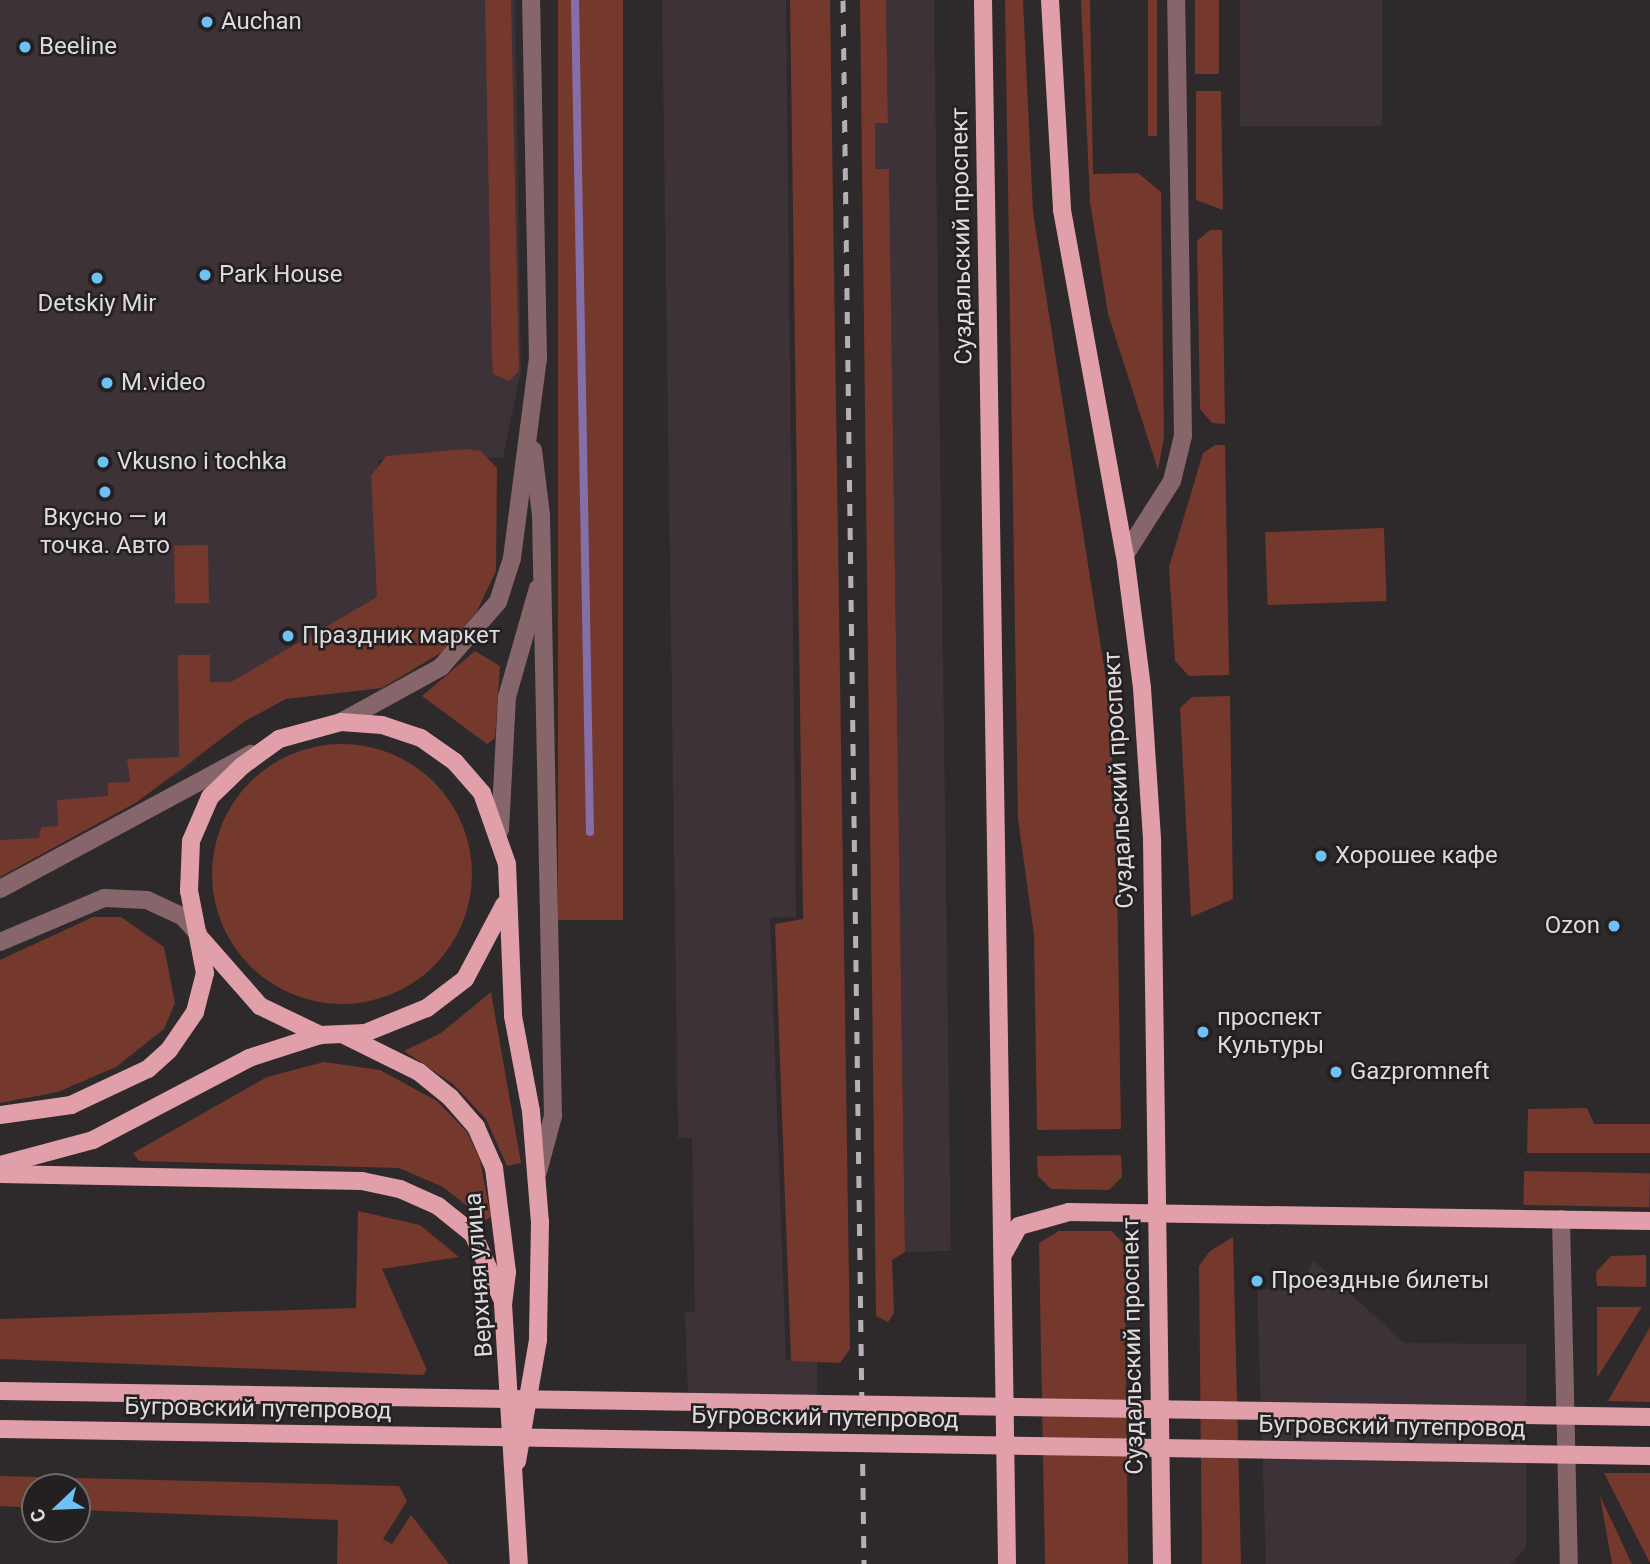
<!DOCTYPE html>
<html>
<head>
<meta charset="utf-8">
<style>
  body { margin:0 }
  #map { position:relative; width:1650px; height:1564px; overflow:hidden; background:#2e292b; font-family:Roboto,sans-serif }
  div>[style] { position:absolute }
  .built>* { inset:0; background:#3c3237; transform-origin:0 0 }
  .green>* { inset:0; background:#74382c; transform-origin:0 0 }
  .round { border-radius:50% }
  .stream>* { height:8px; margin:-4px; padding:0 4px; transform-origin:4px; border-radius:4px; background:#866ea8 }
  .minor>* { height:18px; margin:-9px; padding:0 9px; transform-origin:9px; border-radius:9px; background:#86666a }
  .major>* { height:18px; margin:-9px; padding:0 9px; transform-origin:9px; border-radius:9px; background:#e1a0a9 }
  .rail>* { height:5px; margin-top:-2.5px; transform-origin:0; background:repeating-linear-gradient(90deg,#b4b1b2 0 12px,transparent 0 24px) }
  .major-bridge>* { height:18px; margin:-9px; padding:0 9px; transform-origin:9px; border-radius:9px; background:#e1a0a9 }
  .dots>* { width:19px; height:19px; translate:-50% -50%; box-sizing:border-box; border:4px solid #242022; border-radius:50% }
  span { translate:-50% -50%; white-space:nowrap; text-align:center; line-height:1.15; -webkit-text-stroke:5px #242022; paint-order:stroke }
  .poi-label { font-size:24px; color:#dedbdc }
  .left { translate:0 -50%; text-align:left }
  .right { translate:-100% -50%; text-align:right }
  .street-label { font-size:24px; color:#dedbdc }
  .north { position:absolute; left:21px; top:1473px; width:70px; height:70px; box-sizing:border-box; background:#242022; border:2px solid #6e6b6c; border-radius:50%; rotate:247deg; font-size:19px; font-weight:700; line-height:28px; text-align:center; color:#dedbdc }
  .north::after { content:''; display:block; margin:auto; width:24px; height:32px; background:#6dc2f3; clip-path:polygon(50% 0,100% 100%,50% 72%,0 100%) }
</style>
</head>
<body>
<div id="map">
  <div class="built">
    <i style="clip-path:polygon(0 0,515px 0,521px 371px,503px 458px,378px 460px,382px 597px,181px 772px,0 877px)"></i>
    <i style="clip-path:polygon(662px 0,786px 0,796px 917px,770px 918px,786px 1360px,817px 1362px,817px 1396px,688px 1395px,685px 1313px,695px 1312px,692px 1138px,678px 1138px)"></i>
    <i style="clip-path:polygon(886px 0,934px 0,951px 1251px,905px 1252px,889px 170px,875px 169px,875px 123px,888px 122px)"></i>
    <i style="left:1240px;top:0;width:142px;height:126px"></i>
    <i style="clip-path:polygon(1314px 1261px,1405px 1343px,1526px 1344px,1526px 1548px,1511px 1564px,1266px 1564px,1257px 1290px,1296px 1288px)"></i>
  </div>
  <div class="green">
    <i style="clip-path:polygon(485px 0,511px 0,519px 371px,509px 381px,493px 374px,492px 362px)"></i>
    <i style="left:558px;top:0;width:65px;height:920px"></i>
    <i style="clip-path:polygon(790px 0,830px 0,850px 1349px,840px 1363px,791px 1361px,775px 924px,803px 919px)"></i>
    <i style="clip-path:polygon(860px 0,886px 0,888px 123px,875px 123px,875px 169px,889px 169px,905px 1252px,892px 1260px,894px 1313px,888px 1322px,876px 1316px)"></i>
    <i style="clip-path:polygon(1005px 0,1023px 0,1033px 212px,1107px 686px,1116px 817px,1121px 1129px,1037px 1130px,1034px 935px,1018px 819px)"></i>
    <i style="clip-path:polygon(1081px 0,1090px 0,1093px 174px,1138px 173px,1161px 192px,1164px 437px,1158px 470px,1108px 314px,1090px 202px)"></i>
    <i style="left:1148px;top:0;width:9px;height:136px"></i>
    <i style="left:1195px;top:0;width:24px;height:74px"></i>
    <i style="clip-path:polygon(1196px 91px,1221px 91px,1223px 210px,1196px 200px)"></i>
    <i style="clip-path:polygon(1210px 230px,1222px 230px,1225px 424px,1212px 423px,1200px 409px,1197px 241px)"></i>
    <i style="clip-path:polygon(1215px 445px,1225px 445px,1229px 675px,1189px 676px,1175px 661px,1169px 567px,1203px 453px)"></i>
    <i style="clip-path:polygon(466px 449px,481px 451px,497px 468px,496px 571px,477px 611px,444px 651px,382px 688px,286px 699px,245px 721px,137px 802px,0 877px,0 840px,39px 838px,41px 827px,58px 826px,57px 800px,108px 796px,108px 783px,130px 782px,127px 759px,179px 757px,178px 655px,210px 655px,210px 682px,231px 682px,377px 597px,371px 476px,386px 456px)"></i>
    <i style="left:1384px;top:528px;width:73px;height:119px;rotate:88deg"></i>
    <i style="left:208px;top:545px;width:58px;height:34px;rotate:89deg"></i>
    <i style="clip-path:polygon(475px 651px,500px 666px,495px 738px,487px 744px,422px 696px)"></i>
    <i style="clip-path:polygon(1230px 696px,1233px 899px,1191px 917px,1180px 708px,1192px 697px)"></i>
    <i class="round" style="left:212px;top:744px;width:260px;height:260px"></i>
    <i style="clip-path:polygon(93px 917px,121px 917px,164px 947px,175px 1003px,164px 1029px,116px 1067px,58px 1092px,0 1103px,0 960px)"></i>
    <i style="clip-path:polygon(491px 992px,521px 1163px,507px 1166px,486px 1119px,453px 1084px,404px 1051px,441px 1033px)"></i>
    <i style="clip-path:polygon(324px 1062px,380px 1070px,437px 1101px,467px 1132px,480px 1160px,491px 1217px,485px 1220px,443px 1187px,399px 1168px,139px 1161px,133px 1153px,267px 1077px)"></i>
    <i style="clip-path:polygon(1587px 1108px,1594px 1124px,1650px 1124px,1650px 1153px,1527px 1153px,1528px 1109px)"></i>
    <i style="clip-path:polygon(1121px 1155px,1122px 1177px,1109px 1190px,1051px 1189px,1038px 1176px,1037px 1156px)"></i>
    <i style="left:1524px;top:1171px;width:126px;height:34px;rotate:1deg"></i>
    <i style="clip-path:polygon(358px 1211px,420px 1225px,459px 1257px,382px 1269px,427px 1370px,423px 1375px,0 1359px,0 1319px,356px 1308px)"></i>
    <i style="clip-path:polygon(1059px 1231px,1112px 1231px,1125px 1246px,1128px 1564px,1045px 1564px,1039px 1243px)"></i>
    <i style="clip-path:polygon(1233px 1237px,1241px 1564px,1202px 1564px,1199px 1266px,1210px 1251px)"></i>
    <i style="clip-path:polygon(1646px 1255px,1646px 1287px,1597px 1286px,1596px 1272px,1611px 1256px)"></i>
    <i style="clip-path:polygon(1597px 1307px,1642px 1307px,1597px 1378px)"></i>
    <i style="clip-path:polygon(1650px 1327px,1650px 1402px,1608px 1401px)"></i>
    <i style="clip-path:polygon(1604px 1473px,1650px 1473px,1650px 1563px)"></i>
    <i style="clip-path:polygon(0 1476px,399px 1486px,407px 1501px,383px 1539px,392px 1544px,411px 1515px,449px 1564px,337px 1564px,338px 1520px,77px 1510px,77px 1487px,35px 1487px,35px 1508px,0 1506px)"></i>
    <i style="clip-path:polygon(1600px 1496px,1632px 1564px,1612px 1564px)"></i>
  </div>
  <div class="stream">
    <i style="left:575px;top:0;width:832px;rotate:88.97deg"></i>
  </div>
  <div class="minor">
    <i style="left:533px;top:450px;width:65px;rotate:83deg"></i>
    <i style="left:541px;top:515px;width:601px;rotate:88.86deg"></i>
    <i style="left:553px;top:1116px;width:58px;rotate:105deg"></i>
    <i style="left:1125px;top:555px;width:88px;rotate:-57.6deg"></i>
    <i style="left:1172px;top:481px;width:46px;rotate:-76.3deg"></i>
    <i style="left:1183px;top:436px;width:436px;rotate:-90.9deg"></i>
    <i style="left:341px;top:722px;width:114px;rotate:-28.8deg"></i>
    <i style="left:441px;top:667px;width:86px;rotate:-48.8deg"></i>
    <i style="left:498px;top:602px;width:46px;rotate:-72.3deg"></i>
    <i style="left:512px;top:558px;width:201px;rotate:-82.6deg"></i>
    <i style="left:538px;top:359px;width:359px;rotate:-91.1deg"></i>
    <i style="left:500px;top:830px;width:133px;rotate:-87deg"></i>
    <i style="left:507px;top:697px;width:113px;rotate:-74.1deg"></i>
    <i style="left:0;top:889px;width:285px;rotate:-28.3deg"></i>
    <i style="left:0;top:942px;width:113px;rotate:-22.9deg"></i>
    <i style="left:104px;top:898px;width:43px;rotate:2.7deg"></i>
    <i style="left:147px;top:900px;width:40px;rotate:25deg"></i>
    <i style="left:183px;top:917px;width:24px;rotate:48deg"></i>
    <i style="left:1561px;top:1219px;width:345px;rotate:88.7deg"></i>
  </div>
  <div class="major">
    <i style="left:983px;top:0;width:1564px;rotate:89.12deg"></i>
    <i style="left:1050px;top:0;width:210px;rotate:86.7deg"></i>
    <i style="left:1062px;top:210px;width:351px;rotate:79.7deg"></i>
    <i style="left:1125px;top:555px;width:134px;rotate:82.7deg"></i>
    <i style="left:1142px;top:688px;width:151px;rotate:86.2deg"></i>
    <i style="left:1152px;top:839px;width:725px;rotate:89.21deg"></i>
    <i style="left:202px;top:940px;width:88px;rotate:48.7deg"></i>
    <i style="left:260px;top:1006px;width:67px;rotate:25.8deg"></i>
    <i style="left:320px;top:1035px;width:45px;rotate:-2.5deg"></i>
    <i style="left:365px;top:1033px;width:67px;rotate:-22deg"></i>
    <i style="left:427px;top:1008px;width:48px;rotate:-37.3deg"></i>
    <i style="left:465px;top:979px;width:84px;rotate:-62.2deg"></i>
    <i style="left:344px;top:1035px;width:84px;rotate:26.3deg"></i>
    <i style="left:419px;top:1072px;width:40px;rotate:39deg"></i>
    <i style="left:450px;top:1097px;width:40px;rotate:49deg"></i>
    <i style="left:476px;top:1127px;width:45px;rotate:66.3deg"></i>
    <i style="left:494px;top:1168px;width:105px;rotate:82.9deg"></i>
    <i style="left:507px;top:1272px;width:32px;rotate:97deg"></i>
    <i style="left:503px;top:1304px;width:260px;rotate:86.5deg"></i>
    <i style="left:0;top:1115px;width:72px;rotate:-8deg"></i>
    <i style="left:71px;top:1105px;width:85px;rotate:-25.1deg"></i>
    <i style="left:148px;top:1069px;width:28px;rotate:-42deg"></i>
    <i style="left:169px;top:1050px;width:46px;rotate:-55.6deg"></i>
    <i style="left:195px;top:1012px;width:40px;rotate:-75.6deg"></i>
    <i style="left:205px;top:973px;width:84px;rotate:-101deg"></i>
    <i style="left:189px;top:891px;width:50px;rotate:-87.7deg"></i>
    <i style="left:191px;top:841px;width:48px;rotate:-66.6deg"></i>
    <i style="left:210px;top:797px;width:45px;rotate:-44.1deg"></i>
    <i style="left:242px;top:766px;width:46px;rotate:-36.1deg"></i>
    <i style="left:279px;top:739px;width:64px;rotate:-15.3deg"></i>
    <i style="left:341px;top:722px;width:41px;rotate:4.2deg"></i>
    <i style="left:382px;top:725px;width:41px;rotate:18.4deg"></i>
    <i style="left:421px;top:738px;width:42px;rotate:35.2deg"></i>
    <i style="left:455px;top:762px;width:41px;rotate:48.9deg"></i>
    <i style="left:482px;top:793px;width:75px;rotate:70.6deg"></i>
    <i style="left:507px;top:864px;width:152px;rotate:87.7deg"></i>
    <i style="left:513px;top:1016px;width:97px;rotate:79.3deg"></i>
    <i style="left:531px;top:1111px;width:111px;rotate:85.4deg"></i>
    <i style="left:540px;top:1222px;width:118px;rotate:91deg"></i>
    <i style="left:538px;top:1340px;width:123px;rotate:99.8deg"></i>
    <i style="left:0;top:1165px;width:96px;rotate:-15deg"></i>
    <i style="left:93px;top:1140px;width:176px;rotate:-27.7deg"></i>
    <i style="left:249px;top:1058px;width:75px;rotate:-17.9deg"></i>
    <i style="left:0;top:1174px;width:362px;rotate:1.1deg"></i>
    <i style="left:362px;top:1181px;width:39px;rotate:12deg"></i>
    <i style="left:400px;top:1189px;width:42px;rotate:24.1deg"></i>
    <i style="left:438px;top:1206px;width:45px;rotate:38.7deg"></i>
    <i style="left:473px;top:1234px;width:69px;rotate:66deg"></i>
    <i style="left:1004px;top:1253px;width:31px;rotate:-61deg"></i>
    <i style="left:1019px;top:1226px;width:52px;rotate:-15.6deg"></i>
    <i style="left:1069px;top:1212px;width:581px;rotate:0.89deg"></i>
    <i style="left:0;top:1391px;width:192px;rotate:0.9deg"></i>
  </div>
  <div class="rail">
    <i style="left:843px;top:0;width:1564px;rotate:89.23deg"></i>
  </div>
  <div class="major-bridge">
    <i style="left:192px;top:1394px;width:1458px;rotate:0.9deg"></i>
    <i style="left:0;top:1429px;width:1650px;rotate:0.94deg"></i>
  </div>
  <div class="dots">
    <i style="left:207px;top:22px;background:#6dc2f3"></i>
    <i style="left:25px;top:47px;background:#6dc2f3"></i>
    <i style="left:205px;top:275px;background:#6dc2f3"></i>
    <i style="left:97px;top:278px;background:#6dc2f3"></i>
    <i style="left:107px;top:383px;background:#6dc2f3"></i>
    <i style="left:103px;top:462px;background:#6dc2f3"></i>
    <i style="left:105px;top:492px;background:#6dc2f3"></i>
    <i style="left:288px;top:636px;background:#6dc2f3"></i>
    <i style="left:1321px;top:856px;background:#6dc2f3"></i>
    <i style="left:1614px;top:926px;background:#6dc2f3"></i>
    <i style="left:1203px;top:1032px;background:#6dc2f3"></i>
    <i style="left:1336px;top:1072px;background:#6dc2f3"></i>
    <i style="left:1257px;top:1281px;background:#6dc2f3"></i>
  </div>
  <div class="poi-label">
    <span class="left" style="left:221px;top:22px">Auchan</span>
    <span class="left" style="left:39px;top:47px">Beeline</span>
    <span class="left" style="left:219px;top:275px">Park House</span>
    <span style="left:97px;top:304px">Detskiy Mir</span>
    <span class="left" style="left:121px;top:383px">M.video</span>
    <span class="left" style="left:117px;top:462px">Vkusno i tochka</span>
    <span style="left:105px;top:532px">Вкусно — и<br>точка. Авто</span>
    <span class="left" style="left:302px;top:636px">Праздник маркет</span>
    <span class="left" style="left:1335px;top:856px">Хорошее кафе</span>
    <span class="right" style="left:1600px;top:926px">Ozon</span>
    <span class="left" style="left:1217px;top:1032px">проспект<br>Культуры</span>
    <span class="left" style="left:1350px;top:1072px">Gazpromneft</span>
    <span class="left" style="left:1271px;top:1281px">Проездные билеты</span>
  </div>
  <div class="street-label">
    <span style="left:962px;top:236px;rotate:-91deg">Суздальский проспект</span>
    <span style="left:1119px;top:780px;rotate:-93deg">Суздальский проспект</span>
    <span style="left:479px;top:1275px;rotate:-94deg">Верхняя улица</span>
    <span style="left:1133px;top:1346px;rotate:-91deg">Суздальский проспект</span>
    <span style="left:258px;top:1409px;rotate:1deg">Бугровский путепровод</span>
    <span style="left:825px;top:1418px;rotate:1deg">Бугровский путепровод</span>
    <span style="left:1392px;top:1427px;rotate:1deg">Бугровский путепровод</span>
  </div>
  <div class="north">С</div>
</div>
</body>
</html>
